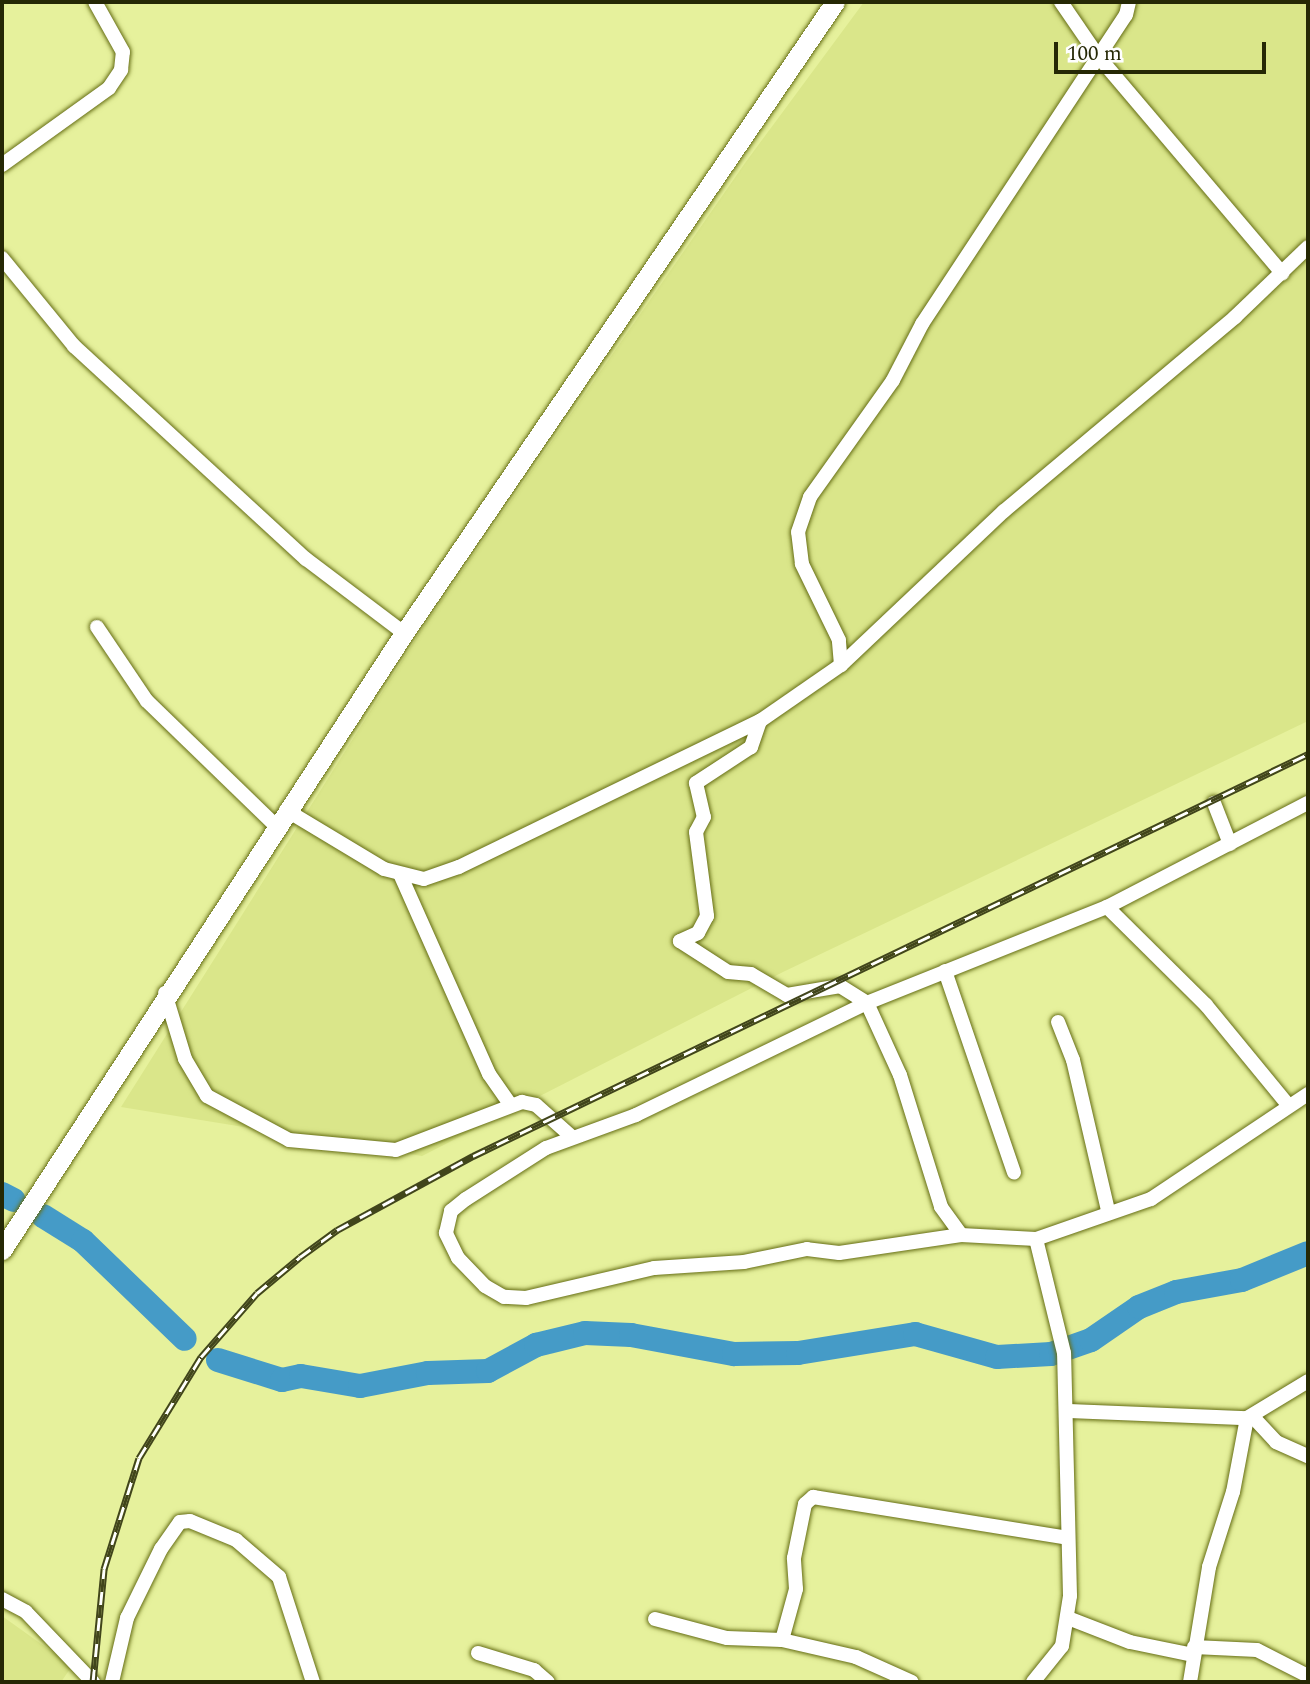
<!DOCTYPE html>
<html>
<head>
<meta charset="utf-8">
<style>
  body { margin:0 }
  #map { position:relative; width:1310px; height:1684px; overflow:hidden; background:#e6f19c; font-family:Spectral,serif }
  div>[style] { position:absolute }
  .built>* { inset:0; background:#dae68a }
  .river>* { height:24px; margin:-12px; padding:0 12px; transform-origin:12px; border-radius:12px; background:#459bc7 }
  .roads { filter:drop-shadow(0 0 2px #656d14) drop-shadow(0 0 2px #656d14) }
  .minor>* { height:14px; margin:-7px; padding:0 7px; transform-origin:7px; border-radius:7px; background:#fff }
  .secondary>* { height:19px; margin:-9.5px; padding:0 9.5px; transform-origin:9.5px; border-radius:9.5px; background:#fff }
  .rail>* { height:7px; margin-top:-3.5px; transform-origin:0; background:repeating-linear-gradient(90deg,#fff 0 13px,#41451b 0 26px); box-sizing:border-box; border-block:2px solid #41451b }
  span { translate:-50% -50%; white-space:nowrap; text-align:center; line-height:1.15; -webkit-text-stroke:7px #fff; paint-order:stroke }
  .frame { position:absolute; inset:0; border:4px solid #252805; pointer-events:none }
  .scale { position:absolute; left:1054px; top:42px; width:212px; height:32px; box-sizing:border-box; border:4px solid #252805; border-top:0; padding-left:9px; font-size:21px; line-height:24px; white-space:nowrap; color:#252805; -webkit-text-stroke:5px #fff; paint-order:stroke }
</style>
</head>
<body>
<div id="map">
  <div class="built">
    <i style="clip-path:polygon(864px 2px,1308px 2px,1308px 721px,783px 972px,422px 1156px,121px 1107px,424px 626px,745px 163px)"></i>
    <i style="clip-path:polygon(2px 1616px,72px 1666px,61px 1682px,2px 1682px)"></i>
  </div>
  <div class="river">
    <i style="left:2px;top:1194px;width:13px;rotate:27deg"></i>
    <i style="left:43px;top:1216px;width:47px;rotate:32deg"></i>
    <i style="left:83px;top:1241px;width:141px;rotate:43.9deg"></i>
    <i style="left:218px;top:1360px;width:67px;rotate:17.4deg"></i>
    <i style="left:282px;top:1380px;width:19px;rotate:-12deg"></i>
    <i style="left:301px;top:1376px;width:60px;rotate:9.6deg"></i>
    <i style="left:360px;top:1386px;width:69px;rotate:-10.8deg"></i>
    <i style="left:428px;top:1373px;width:60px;rotate:-1.9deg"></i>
    <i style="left:488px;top:1371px;width:55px;rotate:-28.4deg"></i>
    <i style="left:536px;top:1345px;width:50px;rotate:-13.8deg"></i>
    <i style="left:585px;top:1333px;width:46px;rotate:2.5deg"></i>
    <i style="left:631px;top:1335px;width:105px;rotate:10.5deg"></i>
    <i style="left:734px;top:1354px;width:64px;rotate:-0.9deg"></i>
    <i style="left:798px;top:1353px;width:119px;rotate:-9.2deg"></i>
    <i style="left:915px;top:1334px;width:85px;rotate:15.7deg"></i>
    <i style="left:997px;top:1357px;width:54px;rotate:-3.2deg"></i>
    <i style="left:1051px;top:1354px;width:42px;rotate:-19.3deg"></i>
    <i style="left:1091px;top:1340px;width:58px;rotate:-34.5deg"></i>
    <i style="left:1139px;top:1307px;width:40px;rotate:-22deg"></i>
    <i style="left:1176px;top:1292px;width:67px;rotate:-10.3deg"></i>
    <i style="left:1242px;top:1280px;width:71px;rotate:-22.2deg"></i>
  </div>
  <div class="roads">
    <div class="minor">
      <i style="left:1061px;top:2px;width:65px;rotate:55.6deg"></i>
      <i style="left:1098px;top:56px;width:285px;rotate:49.7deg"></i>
      <i style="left:2px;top:165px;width:132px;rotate:-35.7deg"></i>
      <i style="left:109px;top:88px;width:22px;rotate:-56deg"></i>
      <i style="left:121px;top:70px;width:18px;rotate:-84deg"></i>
      <i style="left:123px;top:52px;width:57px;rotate:-119.2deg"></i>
      <i style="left:2px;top:258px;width:114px;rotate:50.7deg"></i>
      <i style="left:74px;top:346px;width:315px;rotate:42.6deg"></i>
      <i style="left:306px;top:559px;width:123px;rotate:37.1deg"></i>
      <i style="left:97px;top:627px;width:89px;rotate:56deg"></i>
      <i style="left:147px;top:701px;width:180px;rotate:44.1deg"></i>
      <i style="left:841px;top:665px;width:25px;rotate:-95deg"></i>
      <i style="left:839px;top:640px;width:85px;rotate:-116deg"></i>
      <i style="left:802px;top:564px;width:32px;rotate:-97deg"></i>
      <i style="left:798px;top:532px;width:37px;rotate:-71deg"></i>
      <i style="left:810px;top:497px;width:143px;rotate:-54.6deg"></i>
      <i style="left:893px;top:380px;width:63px;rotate:-62.6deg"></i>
      <i style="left:922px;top:324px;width:370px;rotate:-56.6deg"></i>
      <i style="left:1126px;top:15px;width:13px;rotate:-77deg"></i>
      <i style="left:760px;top:721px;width:28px;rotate:109deg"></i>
      <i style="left:751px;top:747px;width:66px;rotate:146.8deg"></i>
      <i style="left:696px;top:783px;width:35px;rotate:77deg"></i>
      <i style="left:704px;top:817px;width:17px;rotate:118deg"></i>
      <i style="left:696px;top:832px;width:85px;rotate:82.5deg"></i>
      <i style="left:707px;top:916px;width:19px;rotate:118deg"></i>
      <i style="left:698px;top:933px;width:20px;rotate:156deg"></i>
      <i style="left:680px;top:941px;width:57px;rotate:32.9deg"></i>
      <i style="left:728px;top:972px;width:23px;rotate:5deg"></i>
      <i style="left:751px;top:974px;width:42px;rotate:30.3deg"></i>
      <i style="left:787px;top:995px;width:54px;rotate:-9.6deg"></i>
      <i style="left:840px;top:986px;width:32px;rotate:32deg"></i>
      <i style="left:867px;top:1003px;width:79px;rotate:65.4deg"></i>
      <i style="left:900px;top:1075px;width:138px;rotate:72.7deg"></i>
      <i style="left:941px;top:1207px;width:34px;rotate:54deg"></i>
      <i style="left:961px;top:1235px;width:75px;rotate:3.1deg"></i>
      <i style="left:1036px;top:1239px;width:122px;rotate:-19.2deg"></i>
      <i style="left:1151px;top:1199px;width:189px;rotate:-33.8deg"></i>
      <i style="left:1214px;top:803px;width:44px;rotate:68.7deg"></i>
      <i style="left:286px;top:810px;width:114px;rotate:31deg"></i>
      <i style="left:384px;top:869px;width:41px;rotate:14deg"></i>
      <i style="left:424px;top:879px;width:37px;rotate:-19deg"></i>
      <i style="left:459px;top:867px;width:335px;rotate:-25.9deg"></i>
      <i style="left:760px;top:721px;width:98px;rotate:-34.7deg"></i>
      <i style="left:841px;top:665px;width:224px;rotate:-43.4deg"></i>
      <i style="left:1004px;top:511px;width:302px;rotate:-40deg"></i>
      <i style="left:1235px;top:317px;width:101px;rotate:-43.8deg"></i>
      <i style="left:400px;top:874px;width:219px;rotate:66deg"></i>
      <i style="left:489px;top:1074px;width:35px;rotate:55deg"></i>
      <i style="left:1107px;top:907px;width:139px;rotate:44.7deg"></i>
      <i style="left:1206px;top:1005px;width:129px;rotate:50.6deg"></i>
      <i style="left:945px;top:971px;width:213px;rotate:71.1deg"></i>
      <i style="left:165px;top:993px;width:69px;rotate:73.1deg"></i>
      <i style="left:185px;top:1059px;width:43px;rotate:59.3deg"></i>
      <i style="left:207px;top:1096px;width:93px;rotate:28.2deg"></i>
      <i style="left:289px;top:1140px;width:107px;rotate:5.3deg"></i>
      <i style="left:396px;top:1150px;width:135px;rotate:-20.9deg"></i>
      <i style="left:522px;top:1102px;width:14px;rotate:12deg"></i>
      <i style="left:536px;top:1105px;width:48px;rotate:41.6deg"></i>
      <i style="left:1058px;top:1022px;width:41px;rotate:68.5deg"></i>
      <i style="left:1073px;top:1060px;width:154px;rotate:76.9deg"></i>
      <i style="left:961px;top:1235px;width:123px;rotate:171.6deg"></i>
      <i style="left:839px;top:1253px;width:32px;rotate:-173deg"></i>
      <i style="left:807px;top:1249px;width:64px;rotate:168.3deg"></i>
      <i style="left:744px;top:1262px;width:90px;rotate:176.2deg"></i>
      <i style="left:654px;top:1268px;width:131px;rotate:166.8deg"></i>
      <i style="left:526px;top:1298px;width:22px;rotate:-177deg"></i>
      <i style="left:504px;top:1297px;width:22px;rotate:-150deg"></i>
      <i style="left:485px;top:1286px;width:39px;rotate:-134deg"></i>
      <i style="left:458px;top:1258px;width:28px;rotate:-116deg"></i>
      <i style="left:446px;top:1233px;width:23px;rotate:-77deg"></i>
      <i style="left:451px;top:1211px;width:19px;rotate:-39deg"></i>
      <i style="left:466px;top:1199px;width:95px;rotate:-32.5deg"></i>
      <i style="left:546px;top:1148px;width:96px;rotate:-20.1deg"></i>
      <i style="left:636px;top:1115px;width:257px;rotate:-25.9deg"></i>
      <i style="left:867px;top:1003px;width:258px;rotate:-21.8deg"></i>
      <i style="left:1107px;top:907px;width:226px;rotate:-27.4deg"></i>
      <i style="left:1069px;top:1411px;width:178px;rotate:2.3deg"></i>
      <i style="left:1247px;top:1418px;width:71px;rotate:-31.2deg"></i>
      <i style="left:1253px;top:1417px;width:34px;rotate:47deg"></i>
      <i style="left:1276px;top:1442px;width:35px;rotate:24deg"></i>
      <i style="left:2px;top:1599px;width:27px;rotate:28deg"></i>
      <i style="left:26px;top:1612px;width:97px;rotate:46.3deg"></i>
      <i style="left:1068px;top:1618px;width:66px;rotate:21.2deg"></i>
      <i style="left:1130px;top:1642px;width:64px;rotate:11.7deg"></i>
      <i style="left:655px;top:1619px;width:74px;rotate:14.8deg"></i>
      <i style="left:727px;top:1638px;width:55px;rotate:2.1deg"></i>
      <i style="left:782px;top:1640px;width:76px;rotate:12.9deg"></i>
      <i style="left:856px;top:1657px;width:61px;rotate:24.1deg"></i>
      <i style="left:782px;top:1640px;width:53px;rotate:-74.6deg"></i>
      <i style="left:796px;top:1589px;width:31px;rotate:-94deg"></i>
      <i style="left:794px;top:1558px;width:55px;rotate:-78.5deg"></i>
      <i style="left:805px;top:1504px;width:11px;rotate:-41deg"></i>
      <i style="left:813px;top:1497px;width:258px;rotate:9.1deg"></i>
      <i style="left:1194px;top:1647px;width:63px;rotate:2.7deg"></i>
      <i style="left:1257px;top:1650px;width:57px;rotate:27deg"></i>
      <i style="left:478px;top:1653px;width:59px;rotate:16.9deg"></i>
      <i style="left:534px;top:1670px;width:18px;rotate:41deg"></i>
      <i style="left:112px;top:1682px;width:66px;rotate:-76.8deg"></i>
      <i style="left:127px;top:1618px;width:77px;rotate:-63.8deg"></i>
      <i style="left:161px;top:1549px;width:33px;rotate:-55deg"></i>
      <i style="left:180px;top:1522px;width:10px;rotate:-6deg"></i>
      <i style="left:190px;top:1521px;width:50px;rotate:22.4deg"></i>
      <i style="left:236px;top:1540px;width:57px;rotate:40.7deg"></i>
      <i style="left:279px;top:1577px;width:110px;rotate:72.1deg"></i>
      <i style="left:1033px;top:1682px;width:46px;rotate:-51.1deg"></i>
      <i style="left:1062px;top:1646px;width:51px;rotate:-80.9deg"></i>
      <i style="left:1070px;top:1596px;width:243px;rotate:-91.4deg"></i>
      <i style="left:1064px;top:1353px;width:117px;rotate:-103.8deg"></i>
      <i style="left:1190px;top:1682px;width:117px;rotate:-80.6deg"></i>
      <i style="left:1209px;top:1567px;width:79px;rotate:-72.3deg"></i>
      <i style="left:1233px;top:1492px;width:75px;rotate:-79.3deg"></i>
    </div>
    <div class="secondary">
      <i style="left:2px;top:1250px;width:736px;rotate:-56.91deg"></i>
      <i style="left:404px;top:633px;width:764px;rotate:-55.67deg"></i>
    </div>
  </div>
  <div class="rail">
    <i style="left:93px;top:1682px;width:114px;rotate:-84.4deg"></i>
    <i style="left:104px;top:1569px;width:116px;rotate:-72.5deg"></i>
    <i style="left:139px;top:1458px;width:119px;rotate:-58.5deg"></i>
    <i style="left:201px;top:1357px;width:85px;rotate:-48.8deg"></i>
    <i style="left:257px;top:1293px;width:56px;rotate:-39.9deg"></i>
    <i style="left:300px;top:1257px;width:46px;rotate:-36.1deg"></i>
    <i style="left:337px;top:1230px;width:155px;rotate:-28.6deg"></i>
    <i style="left:473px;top:1156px;width:927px;rotate:-25.71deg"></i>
  </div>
  <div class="frame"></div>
  <div class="scale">100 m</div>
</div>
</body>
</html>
